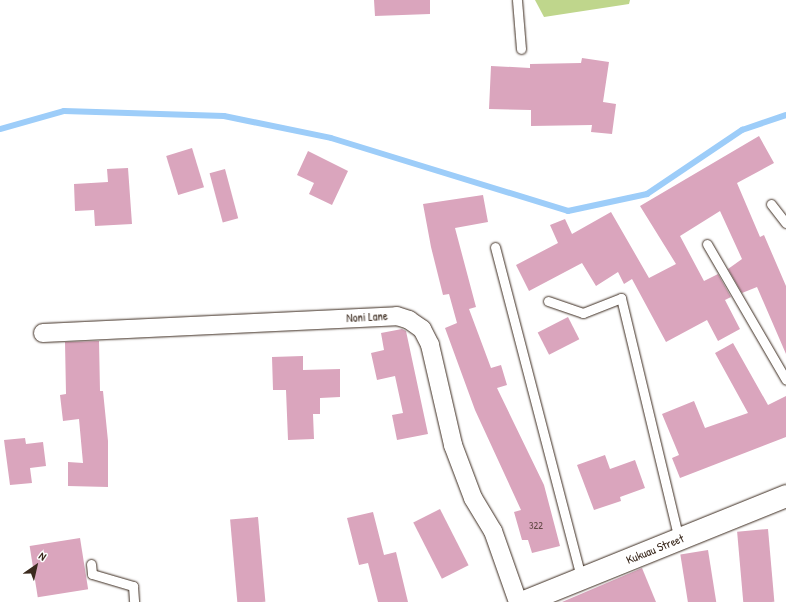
<!DOCTYPE html>
<html>
<head>
<meta charset="utf-8">
<style>
  body { margin:0 }
  #map { position:relative; width:786px; height:602px; overflow:hidden; background:#fff; font-family:"Patrick Hand",sans-serif }
  div>[style] { position:absolute }
  .green>* { inset:0; background:#bfd68c }
  .stream>* { height:6px; margin:-3px; padding:0 3px; transform-origin:3px; border-radius:3px; background:#9dcdf9 }
  .building>* { inset:0; background:#daa5bd; transform-origin:0 0 }
  .roads { filter:drop-shadow(0 0 1px #3b2a1e) drop-shadow(0 0 1px #3b2a1e) }
  .service>* { height:9px; margin:-4.5px; padding:0 4.5px; transform-origin:4.5px; border-radius:4.5px; background:#fff }
  .minor>* { height:18px; margin:-9px; padding:0 9px; transform-origin:9px; border-radius:9px; background:#fff }
  .tertiary>* { height:22px; margin:-11px; padding:0 11px; transform-origin:11px; border-radius:11px; background:#fff }
  span { translate:-50% -50%; white-space:nowrap; text-align:center; line-height:1.15; -webkit-text-stroke:3.5px #fff; paint-order:stroke }
  .number-label { font-size:10px; color:#634946 }
  .number-label span { -webkit-text-stroke-width:0 }
  .street-label { font-size:12px; color:#3b2a1e }
  .north { position:absolute; left:16px; top:546px; width:40px; height:40px; -webkit-text-stroke:3px #fff; paint-order:stroke; rotate:34deg; font-size:11px; font-weight:700; line-height:16px; text-align:center; color:#3b2a1e }
  .north::after { content:''; display:block; margin:auto; width:14px; height:18px; background:#3b2a1e; clip-path:polygon(50% 0,100% 100%,50% 72%,0 100%) }
</style>
</head>
<body>
<div id="map">
  <div class="green">
    <i style="clip-path:polygon(535px 0,630px 0,629px 4px,544px 17px)"></i>
  </div>
  <div class="stream">
    <i style="left:0;top:129px;width:66px;rotate:-15.7deg"></i>
    <i style="left:64px;top:111px;width:160px;rotate:1.8deg"></i>
    <i style="left:224px;top:116px;width:109px;rotate:11.6deg"></i>
    <i style="left:331px;top:138px;width:248px;rotate:17.1deg"></i>
    <i style="left:568px;top:211px;width:81px;rotate:-12.1deg"></i>
    <i style="left:647px;top:194px;width:115px;rotate:-34deg"></i>
    <i style="left:742px;top:130px;width:46px;rotate:-18.8deg"></i>
  </div>
  <div class="building">
    <i style="clip-path:polygon(374px 0,430px 0,430px 14px,375px 16px)"></i>
    <i style="clip-path:polygon(582px 58px,609px 62px,603px 102px,616px 104px,612px 134px,591px 132px,592px 125px,531px 126px,531px 110px,489px 109px,491px 66px,530px 68px,530px 64px,581px 63px)"></i>
    <i style="clip-path:polygon(759px 136px,774px 163px,737px 183px,760px 237px,764px 235px,786px 286px,786px 354px,757px 287px,742px 293px,728px 269px,742px 259px,720px 211px,680px 236px,704px 281px,718px 274px,731px 297px,725px 300px,740px 329px,718px 341px,707px 320px,666px 342px,632px 279px,624px 284px,618px 272px,596px 286px,582px 263px,529px 291px,516px 265px,558px 243px,550px 225px,565px 219px,572px 234px,611px 212px,649px 278px,676px 264px,640px 206px)"></i>
    <i style="left:192px;top:148px;width:41px;height:27px;rotate:73deg"></i>
    <i style="clip-path:polygon(308px 151px,348px 171px,332px 205px,309px 194px,314px 183px,297px 175px)"></i>
    <i style="clip-path:polygon(128px 168px,132px 224px,95px 226px,94px 210px,75px 211px,74px 184px,108px 182px,107px 169px)"></i>
    <i style="left:225px;top:169px;width:51px;height:16px;rotate:75deg"></i>
    <i style="clip-path:polygon(483px 195px,488px 222px,455px 228px,476px 307px,469px 309px,491px 368px,501px 365px,507px 385px,497px 388px,544px 485px,560px 546px,532px 553px,528px 540px,522px 540px,514px 512px,521px 510px,475px 410px,445px 328px,457px 323px,449px 294px,443px 295px,431px 247px,423px 204px)"></i>
    <i style="left:568px;top:317px;width:25px;height:34px;rotate:63deg"></i>
    <i style="clip-path:polygon(402px 329px,406px 331px,428px 434px,397px 440px,392px 415px,403px 413px,395px 376px,377px 380px,371px 353px,384px 350px,381px 333px)"></i>
    <i style="clip-path:polygon(99px 341px,100px 391px,103px 391px,108px 441px,108px 487px,68px 486px,68px 462px,83px 463px,79px 419px,63px 421px,60px 395px,66px 394px,65px 342px)"></i>
    <i style="clip-path:polygon(733px 343px,768px 405px,786px 396px,786px 437px,680px 478px,672px 458px,679px 455px,662px 414px,694px 401px,705px 428px,748px 413px,715px 353px)"></i>
    <i style="clip-path:polygon(303px 356px,303px 370px,340px 369px,340px 397px,320px 398px,320px 414px,313px 414px,314px 439px,288px 440px,286px 390px,273px 390px,272px 357px)"></i>
    <i style="clip-path:polygon(25px 438px,26px 444px,43px 442px,46px 466px,30px 468px,32px 483px,10px 485px,4px 440px)"></i>
    <i style="clip-path:polygon(605px 455px,610px 469px,635px 460px,645px 488px,620px 497px,621px 501px,594px 510px,577px 465px)"></i>
    <i style="left:440px;top:509px;width:63px;height:30px;rotate:63deg"></i>
    <i style="clip-path:polygon(373px 512px,384px 555px,396px 552px,408px 602px,378px 602px,368px 563px,359px 565px,347px 518px)"></i>
    <i style="left:258px;top:517px;width:85px;height:28px;rotate:85deg"></i>
    <i style="left:768px;top:529px;width:73px;height:31px;rotate:85deg"></i>
    <i style="left:80px;top:538px;width:52px;height:51px;rotate:81deg"></i>
    <i style="left:708px;top:550px;width:53px;height:28px;rotate:81deg"></i>
    <i style="clip-path:polygon(642px 568px,656px 602px,562px 602px)"></i>
  </div>
  <div class="roads">
    <div class="service">
      <i style="left:517px;top:0;width:49px;rotate:85.3deg"></i>
      <i style="left:771px;top:204px;width:24px;rotate:52deg"></i>
      <i style="left:707px;top:244px;width:157px;rotate:59.8deg"></i>
      <i style="left:495px;top:247px;width:342px;rotate:75.4deg"></i>
      <i style="left:548px;top:301px;width:37px;rotate:19deg"></i>
      <i style="left:583px;top:313px;width:41px;rotate:-21.5deg"></i>
      <i style="left:621px;top:298px;width:249px;rotate:76.5deg"></i>
      <i style="left:91px;top:564px;width:10px;rotate:84deg"></i>
      <i style="left:92px;top:574px;width:43px;rotate:16.3deg"></i>
      <i style="left:133px;top:586px;width:16px;rotate:86deg"></i>
    </div>
    <div class="minor">
      <i style="left:43px;top:333px;width:354px;rotate:-2.7deg"></i>
      <i style="left:397px;top:316px;width:13px;rotate:18deg"></i>
      <i style="left:409px;top:320px;width:16px;rotate:35deg"></i>
      <i style="left:422px;top:329px;width:18px;rotate:63deg"></i>
      <i style="left:430px;top:345px;width:103px;rotate:77deg"></i>
      <i style="left:453px;top:445px;width:57px;rotate:69.3deg"></i>
      <i style="left:473px;top:498px;width:39px;rotate:59deg"></i>
      <i style="left:493px;top:531px;width:75px;rotate:70.6deg"></i>
    </div>
    <div class="tertiary">
      <i style="left:524px;top:602px;width:283px;rotate:-22deg"></i>
    </div>
  </div>
  <div class="number-label">
    <span style="left:536px;top:526px">322</span>
  </div>
  <div class="street-label">
    <span style="left:367px;top:317px;rotate:-3deg">Noni Lane</span>
    <span style="left:655px;top:549px;rotate:-22deg">Kukuau Street</span>
  </div>
  <div class="north">N</div>
</div>
</body>
</html>
